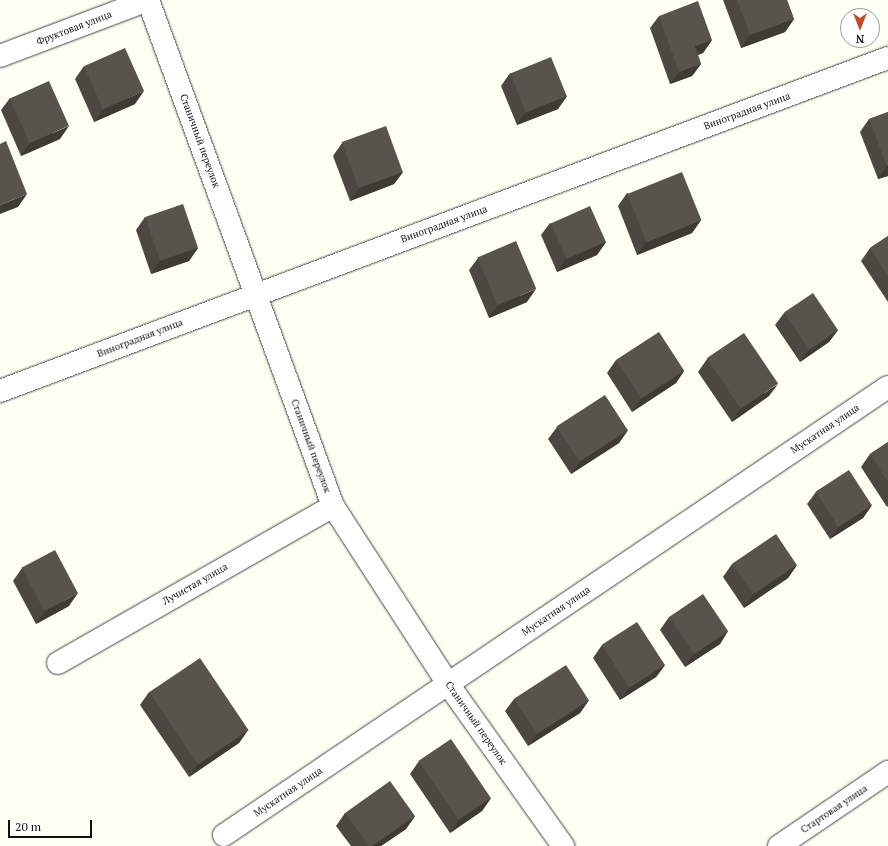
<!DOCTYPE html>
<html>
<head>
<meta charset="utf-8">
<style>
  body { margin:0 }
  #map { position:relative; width:888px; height:846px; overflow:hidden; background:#fefff3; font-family:"PT Serif",serif }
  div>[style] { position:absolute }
  .roads { filter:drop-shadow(0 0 1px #434343) drop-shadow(0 0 1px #434343) }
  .street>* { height:22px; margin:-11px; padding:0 11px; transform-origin:11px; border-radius:11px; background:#fff }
  .wall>* { inset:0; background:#4c4841 }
  .shaded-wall>* { inset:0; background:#3e3b35 }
  .building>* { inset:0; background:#58544c; transform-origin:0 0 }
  span { translate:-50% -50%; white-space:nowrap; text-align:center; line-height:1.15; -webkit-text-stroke:4px #fff; paint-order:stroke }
  .street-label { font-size:10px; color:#101010 }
  .north { position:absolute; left:840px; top:8px; width:40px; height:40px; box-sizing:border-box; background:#fff; border:1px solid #9f9f9f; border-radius:50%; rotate:180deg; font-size:11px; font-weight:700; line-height:16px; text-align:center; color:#101010 }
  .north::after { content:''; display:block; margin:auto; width:14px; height:18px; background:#be4d2a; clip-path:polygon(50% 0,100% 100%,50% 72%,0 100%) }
  .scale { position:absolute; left:8px; top:820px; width:84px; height:18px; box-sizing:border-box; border:2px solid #101010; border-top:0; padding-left:5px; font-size:12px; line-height:14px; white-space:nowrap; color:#101010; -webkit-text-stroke:3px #fff; paint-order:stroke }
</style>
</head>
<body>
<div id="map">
  <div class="roads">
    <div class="street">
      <i style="left:148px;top:0;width:539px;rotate:69.92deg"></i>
      <i style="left:333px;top:506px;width:212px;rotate:57.1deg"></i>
      <i style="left:448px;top:684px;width:199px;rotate:54.6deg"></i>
      <i style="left:0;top:56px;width:158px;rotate:-20.7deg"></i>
      <i style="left:0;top:391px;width:948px;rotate:-20.56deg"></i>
      <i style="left:58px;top:663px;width:317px;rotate:-29.7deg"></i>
      <i style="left:224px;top:835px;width:801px;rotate:-34.01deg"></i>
      <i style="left:779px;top:846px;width:132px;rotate:-34.2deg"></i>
    </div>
  </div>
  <div class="wall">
    <i style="clip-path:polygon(723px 0,787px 0,794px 19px,785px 32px,741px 48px)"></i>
    <i style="clip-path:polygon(659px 16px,712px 40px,703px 53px,698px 55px,701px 64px,692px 76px,670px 84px,650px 28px)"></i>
    <i style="clip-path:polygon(84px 66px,135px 104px,94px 122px,75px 79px)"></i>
    <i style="clip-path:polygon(510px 73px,567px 96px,558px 109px,517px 125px,501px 86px)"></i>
    <i style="clip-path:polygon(10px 98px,60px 139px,21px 156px,1px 110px)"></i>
    <i style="clip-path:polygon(888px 112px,888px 176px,878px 179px,860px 132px,869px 119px)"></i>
    <i style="clip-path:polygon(342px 143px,403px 172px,394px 184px,350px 201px,333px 156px)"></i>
    <i style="clip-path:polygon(627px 193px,701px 220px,692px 233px,637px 255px,618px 206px)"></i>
    <i style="clip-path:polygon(145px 217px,198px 248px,189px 261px,151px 274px,136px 230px)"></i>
    <i style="clip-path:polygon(550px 223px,606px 242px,597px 255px,557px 272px,541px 235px)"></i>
    <i style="clip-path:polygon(888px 236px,888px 302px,861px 261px,870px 248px)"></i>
    <i style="clip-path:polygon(478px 258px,527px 302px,489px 318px,469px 270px)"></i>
    <i style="clip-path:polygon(784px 313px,838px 330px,829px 342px,800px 362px,775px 325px)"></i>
    <i style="clip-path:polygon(707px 359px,769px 396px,732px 422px,698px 372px)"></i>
    <i style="clip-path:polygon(616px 360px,684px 371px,676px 383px,632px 412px,607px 373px)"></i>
    <i style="clip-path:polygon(557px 427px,628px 430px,619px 443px,571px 474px,548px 439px)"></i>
    <i style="clip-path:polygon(888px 442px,888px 506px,887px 507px,861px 467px,870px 454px)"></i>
    <i style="clip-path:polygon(816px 492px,872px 505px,863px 518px,830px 539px,807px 504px)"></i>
    <i style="clip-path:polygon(732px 564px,797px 565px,788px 578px,744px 608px,723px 577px)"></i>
    <i style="clip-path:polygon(22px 568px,69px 606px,36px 624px,13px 581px)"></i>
    <i style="clip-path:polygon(669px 617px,728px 631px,720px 644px,685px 667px,660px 630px)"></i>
    <i style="clip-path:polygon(602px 645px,665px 665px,656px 677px,620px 700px,593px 658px)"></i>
    <i style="clip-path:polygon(149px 692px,248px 730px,239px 743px,189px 777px,140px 705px)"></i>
    <i style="clip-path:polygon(514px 699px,589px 700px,580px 713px,528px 746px,505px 711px)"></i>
    <i style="clip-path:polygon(419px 761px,491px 798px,482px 811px,450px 833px,410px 774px)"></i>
    <i style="clip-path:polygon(345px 813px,415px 816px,406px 829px,381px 846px,351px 846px,336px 826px)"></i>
  </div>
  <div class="shaded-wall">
    <i style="clip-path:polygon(794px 19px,785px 32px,741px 48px,750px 35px)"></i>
    <i style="clip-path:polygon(712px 40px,703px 53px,686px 59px,695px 46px)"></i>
    <i style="clip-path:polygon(701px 64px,692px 76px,670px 84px,679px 72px)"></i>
    <i style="clip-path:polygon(144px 91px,135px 104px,94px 122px,103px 109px)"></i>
    <i style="clip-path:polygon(567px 96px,558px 109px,517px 125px,526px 112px)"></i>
    <i style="clip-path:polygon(69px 126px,60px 139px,21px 156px,30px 143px)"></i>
    <i style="clip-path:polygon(887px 166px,888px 166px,888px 176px,878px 179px)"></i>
    <i style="clip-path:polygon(403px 172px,394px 184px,350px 201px,359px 188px)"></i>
    <i style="clip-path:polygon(27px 194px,18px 207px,0 214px,0 205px)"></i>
    <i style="clip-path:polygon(701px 220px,692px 233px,637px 255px,646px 242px)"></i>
    <i style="clip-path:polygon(606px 242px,597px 255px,557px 272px,566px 259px)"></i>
    <i style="clip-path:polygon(198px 248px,189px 261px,151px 274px,160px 261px)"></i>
    <i style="clip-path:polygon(536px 289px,527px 302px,489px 318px,498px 305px)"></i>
    <i style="clip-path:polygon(838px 330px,829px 342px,800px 362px,809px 349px)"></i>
    <i style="clip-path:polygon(684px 371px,676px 383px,632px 412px,641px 399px)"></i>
    <i style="clip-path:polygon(778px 384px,769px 396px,732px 422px,740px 409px)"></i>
    <i style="clip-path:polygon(628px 430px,619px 443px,571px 474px,580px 461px)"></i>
    <i style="clip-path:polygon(872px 505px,863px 518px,830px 539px,839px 527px)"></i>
    <i style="clip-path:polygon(797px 565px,788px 578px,744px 608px,753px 595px)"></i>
    <i style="clip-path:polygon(78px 593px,69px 606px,36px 624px,45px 611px)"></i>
    <i style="clip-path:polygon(728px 631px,720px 644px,685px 667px,694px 654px)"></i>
    <i style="clip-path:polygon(665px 665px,656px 677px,620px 700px,629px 688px)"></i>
    <i style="clip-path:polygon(589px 700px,580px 713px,528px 746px,537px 734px)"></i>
    <i style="clip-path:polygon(248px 730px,239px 743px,189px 777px,198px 764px)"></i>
    <i style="clip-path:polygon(491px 798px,482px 811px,450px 833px,459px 820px)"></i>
    <i style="clip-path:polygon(415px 816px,406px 829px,381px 846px,372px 846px)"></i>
  </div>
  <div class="building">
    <i style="clip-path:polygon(737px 0,787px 0,794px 19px,750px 35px)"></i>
    <i style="clip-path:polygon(698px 1px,712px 40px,695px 46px,701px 64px,679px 72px,659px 16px)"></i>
    <i style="left:125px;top:48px;width:47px;height:45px;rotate:66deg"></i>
    <i style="left:551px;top:57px;width:42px;height:44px;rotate:68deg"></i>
    <i style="left:49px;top:81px;width:49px;height:43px;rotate:66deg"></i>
    <i style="clip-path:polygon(888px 112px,888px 166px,887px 166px,869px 119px)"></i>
    <i style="left:386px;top:126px;width:49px;height:47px;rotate:70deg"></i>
    <i style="clip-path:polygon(6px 141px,27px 194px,0 205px,0 144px)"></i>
    <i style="left:682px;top:172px;width:52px;height:59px;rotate:68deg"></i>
    <i style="left:183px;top:204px;width:46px;height:40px;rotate:71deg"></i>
    <i style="left:590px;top:206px;width:39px;height:43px;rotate:66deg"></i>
    <i style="clip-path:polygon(888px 236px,888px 276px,870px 248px)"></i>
    <i style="left:516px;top:241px;width:52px;height:42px;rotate:67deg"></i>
    <i style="left:813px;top:293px;width:45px;height:35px;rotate:56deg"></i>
    <i style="left:659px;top:332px;width:46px;height:51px;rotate:57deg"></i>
    <i style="left:744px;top:333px;width:61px;height:45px;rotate:56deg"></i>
    <i style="left:605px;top:395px;width:42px;height:58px;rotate:57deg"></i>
    <i style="clip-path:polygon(888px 442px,888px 482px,870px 454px)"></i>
    <i style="left:849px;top:470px;width:42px;height:40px;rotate:57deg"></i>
    <i style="left:776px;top:534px;width:37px;height:53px;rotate:56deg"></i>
    <i style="left:55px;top:550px;width:49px;height:38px;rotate:62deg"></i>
    <i style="left:703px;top:594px;width:45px;height:41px;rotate:56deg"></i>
    <i style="left:637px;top:622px;width:51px;height:42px;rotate:57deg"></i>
    <i style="left:200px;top:658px;width:87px;height:61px;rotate:56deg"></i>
    <i style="left:566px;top:665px;width:42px;height:62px;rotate:57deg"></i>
    <i style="left:451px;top:739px;width:71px;height:39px;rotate:56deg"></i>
    <i style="clip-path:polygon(390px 781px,415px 816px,372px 846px,369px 846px,345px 813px)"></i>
  </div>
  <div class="street-label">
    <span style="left:74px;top:28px;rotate:-21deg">Фруктовая улица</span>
    <span style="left:747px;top:111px;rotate:-20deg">Виноградная улица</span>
    <span style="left:200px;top:141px;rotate:70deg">Станичный переулок</span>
    <span style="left:444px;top:224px;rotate:-20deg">Виноградная улица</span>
    <span style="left:140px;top:338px;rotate:-21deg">Виноградная улица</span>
    <span style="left:825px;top:429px;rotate:-34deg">Мускатная улица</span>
    <span style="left:311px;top:446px;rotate:70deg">Станичный переулок</span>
    <span style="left:195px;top:584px;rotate:-30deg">Лучистая улица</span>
    <span style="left:556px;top:611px;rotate:-34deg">Мускатная улица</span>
    <span style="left:476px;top:723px;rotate:55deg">Станичный переулок</span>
    <span style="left:288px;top:792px;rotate:-34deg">Мускатная улица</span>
    <span style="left:834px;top:809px;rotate:-34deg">Стартовая улица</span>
  </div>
  <div class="north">N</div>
  <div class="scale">20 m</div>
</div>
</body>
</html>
